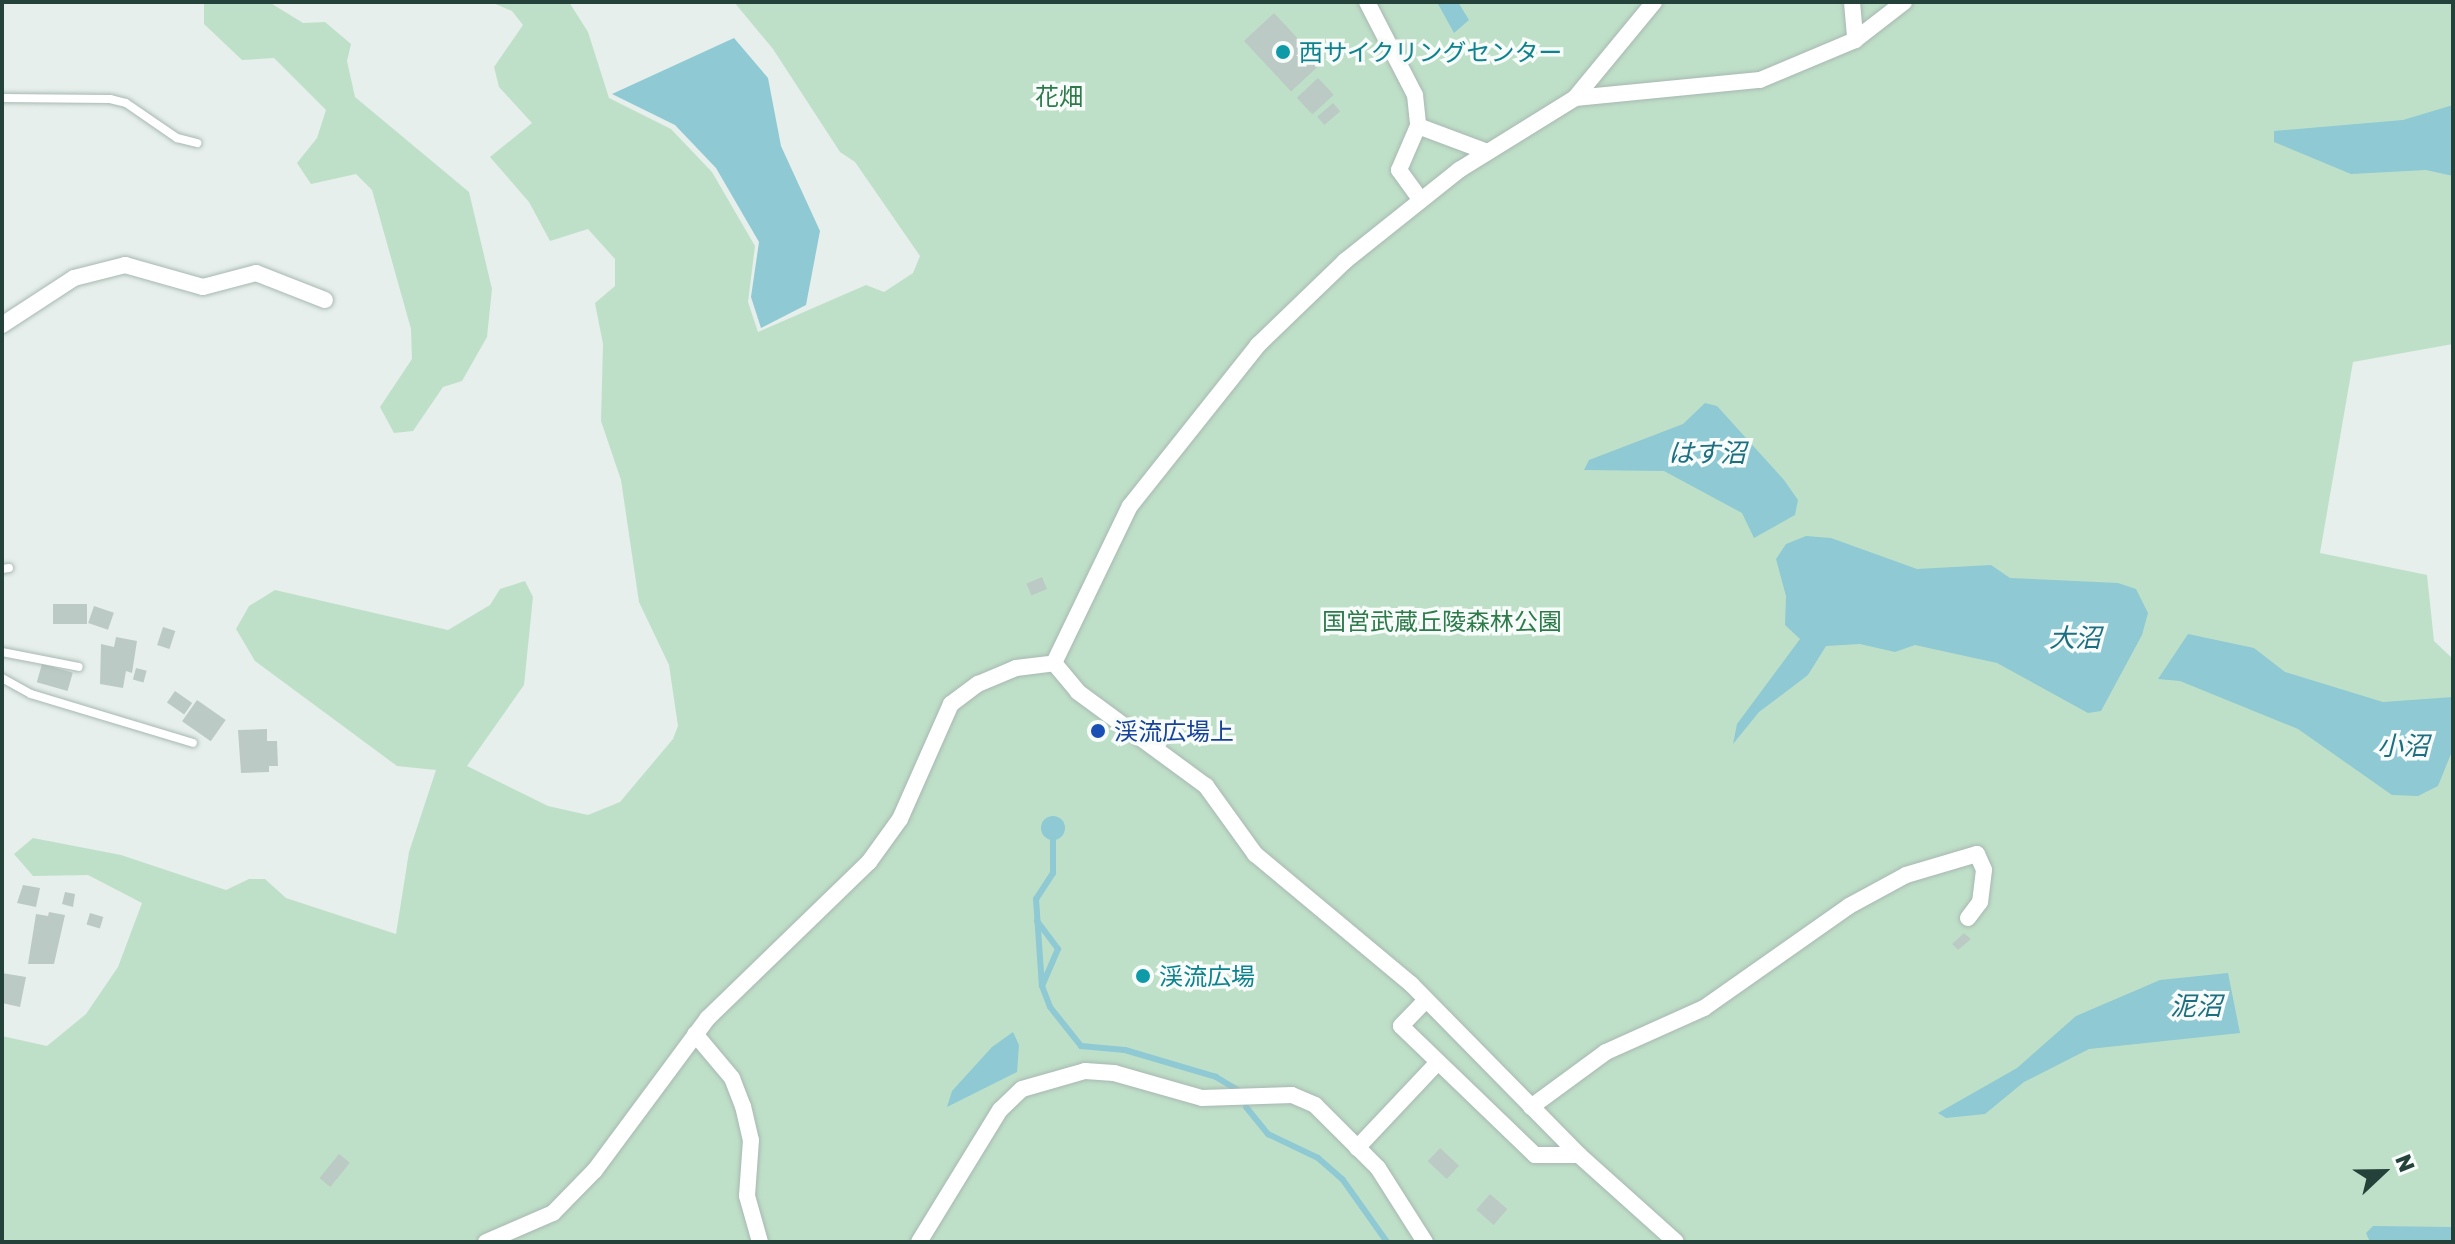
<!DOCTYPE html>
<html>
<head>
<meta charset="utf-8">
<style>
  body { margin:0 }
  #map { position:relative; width:2455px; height:1244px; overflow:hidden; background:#e6efeb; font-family:"Golos Text","Noto Sans JP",sans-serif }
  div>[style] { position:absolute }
  .green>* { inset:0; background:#bfe0c8 }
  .water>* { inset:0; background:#8ec9d4 }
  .round { border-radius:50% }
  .stream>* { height:6px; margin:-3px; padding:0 3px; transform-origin:3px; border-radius:3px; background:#8ec9d4 }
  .building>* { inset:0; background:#bbcac4; transform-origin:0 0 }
  .roads { filter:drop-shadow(0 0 2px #a8b8b2) drop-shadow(0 0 2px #a8b8b2) }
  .lane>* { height:8px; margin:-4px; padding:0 4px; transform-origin:4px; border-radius:4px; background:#fff }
  .street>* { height:16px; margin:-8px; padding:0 8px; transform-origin:8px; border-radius:8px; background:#fff }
  .dots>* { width:22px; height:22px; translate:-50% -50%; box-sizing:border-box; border:4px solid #f7fbf9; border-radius:50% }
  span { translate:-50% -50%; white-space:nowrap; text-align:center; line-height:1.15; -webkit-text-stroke:7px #f7fbf9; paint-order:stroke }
  .culture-label { font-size:24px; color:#0d838f }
  .left { translate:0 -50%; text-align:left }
  .park-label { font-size:24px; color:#2d7a4b }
  .transit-label { font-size:24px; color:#164399 }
  .water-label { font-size:26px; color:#1c6f80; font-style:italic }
  .frame { position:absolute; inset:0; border:4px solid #24423a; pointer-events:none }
  .north { position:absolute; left:2343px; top:1132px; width:80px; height:80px; -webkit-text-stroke:6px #f7fbf9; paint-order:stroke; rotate:68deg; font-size:22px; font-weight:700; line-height:32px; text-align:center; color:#24423a }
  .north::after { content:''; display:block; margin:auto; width:28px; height:36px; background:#24423a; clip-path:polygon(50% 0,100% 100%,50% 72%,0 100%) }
</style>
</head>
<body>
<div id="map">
  <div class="green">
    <i style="clip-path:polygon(204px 2px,269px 2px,303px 23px,325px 22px,351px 44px,347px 61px,355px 97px,469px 192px,492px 289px,487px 337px,462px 381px,443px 387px,413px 431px,394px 433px,380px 407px,412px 359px,411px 329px,372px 190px,356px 174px,311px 184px,297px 163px,317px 138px,326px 110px,274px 58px,242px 60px,204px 24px)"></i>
    <i style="clip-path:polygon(491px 2px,569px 2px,588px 32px,609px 98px,671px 129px,712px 172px,755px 246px,748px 302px,758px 332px,866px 285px,884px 292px,913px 273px,920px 256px,855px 162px,840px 152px,773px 49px,734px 2px,2453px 2px,2453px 344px,2353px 362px,2320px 553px,2427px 575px,2434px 641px,2453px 659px,2453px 1242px,2px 1242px,2px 1036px,47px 1046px,86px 1014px,118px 967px,142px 903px,88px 875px,33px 876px,14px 854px,33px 838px,121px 855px,226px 890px,249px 879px,265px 879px,286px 898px,396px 934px,409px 852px,436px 770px,397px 766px,255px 661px,236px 629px,249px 606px,275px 590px,448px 630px,490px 605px,500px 589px,525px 581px,533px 597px,524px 685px,467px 766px,548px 806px,588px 815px,620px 802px,673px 739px,678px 726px,669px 665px,639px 602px,621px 480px,601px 421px,603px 344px,595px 303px,615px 286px,615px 259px,588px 229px,550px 241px,529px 202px,490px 157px,532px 123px,499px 87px,494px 67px,523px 25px,512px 11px)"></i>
  </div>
  <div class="water">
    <i style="clip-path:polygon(1437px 2px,1458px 2px,1469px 20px,1454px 33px)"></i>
    <i style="clip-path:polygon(734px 38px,768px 78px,781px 146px,820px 231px,806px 305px,761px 328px,751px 297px,759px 242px,716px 168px,675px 125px,612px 94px)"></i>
    <i style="clip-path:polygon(2453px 105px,2453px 176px,2426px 170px,2351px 174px,2274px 142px,2274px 131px,2403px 120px)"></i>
    <i style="clip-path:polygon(1705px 403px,1717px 406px,1784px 480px,1798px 500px,1795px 515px,1754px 538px,1742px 513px,1664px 471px,1584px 470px,1589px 460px,1683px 424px)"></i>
    <i style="clip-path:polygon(1806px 536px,1831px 538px,1917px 569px,1991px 565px,2010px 578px,2118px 583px,2136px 589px,2148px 613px,2142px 635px,2101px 711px,2088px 713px,1997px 663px,1915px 645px,1895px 652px,1860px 644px,1826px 646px,1808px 675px,1759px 712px,1733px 744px,1737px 724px,1800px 639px,1785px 625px,1786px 596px,1776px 559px,1786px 544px)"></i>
    <i style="clip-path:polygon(2188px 634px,2254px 648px,2285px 672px,2383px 702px,2453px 697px,2453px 749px,2438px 786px,2418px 796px,2392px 795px,2298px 729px,2180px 681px,2158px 679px)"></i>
    <i class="round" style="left:1041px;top:816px;width:24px;height:24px"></i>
    <i style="clip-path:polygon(2228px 973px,2240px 1033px,2089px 1049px,2024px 1082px,1985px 1114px,1946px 1118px,1938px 1113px,2017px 1068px,2076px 1016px,2160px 980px)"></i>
    <i style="clip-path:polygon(1013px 1032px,1019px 1045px,1017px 1072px,947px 1107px,952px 1091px,992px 1047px)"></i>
    <i style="clip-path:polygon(2373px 1226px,2452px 1227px,2453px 1242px,2370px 1242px,2366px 1233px)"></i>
  </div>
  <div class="stream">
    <i style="left:1053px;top:840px;width:33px;rotate:90deg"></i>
    <i style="left:1053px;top:873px;width:31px;rotate:123deg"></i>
    <i style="left:1036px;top:899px;width:87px;rotate:86.1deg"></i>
    <i style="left:1042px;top:986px;width:22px;rotate:69deg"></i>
    <i style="left:1050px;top:1007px;width:50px;rotate:51.5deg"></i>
    <i style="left:1081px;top:1046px;width:44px;rotate:5.2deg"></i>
    <i style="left:1125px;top:1050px;width:95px;rotate:16.5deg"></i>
    <i style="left:1216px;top:1077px;width:26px;rotate:31deg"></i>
    <i style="left:1037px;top:921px;width:35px;rotate:53deg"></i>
    <i style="left:1058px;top:949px;width:40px;rotate:113.4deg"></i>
    <i style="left:1246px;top:1107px;width:35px;rotate:51deg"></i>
    <i style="left:1268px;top:1134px;width:55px;rotate:25.6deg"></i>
    <i style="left:1318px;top:1158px;width:33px;rotate:41deg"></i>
    <i style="left:1343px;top:1180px;width:76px;rotate:54.6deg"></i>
  </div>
  <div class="building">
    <i style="left:1274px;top:13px;width:69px;height:41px;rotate:47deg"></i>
    <i style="left:1318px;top:78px;width:23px;height:29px;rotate:47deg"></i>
    <i style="left:1333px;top:103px;width:11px;height:21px;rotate:49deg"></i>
    <i style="left:1042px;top:577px;width:13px;height:17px;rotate:67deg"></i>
    <i style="left:53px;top:604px;width:34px;height:20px"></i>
    <i style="left:94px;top:606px;width:21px;height:18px;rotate:19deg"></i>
    <i style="left:163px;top:627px;width:13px;height:19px;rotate:18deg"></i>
    <i style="clip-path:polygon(116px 637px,137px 641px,132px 673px,126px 671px,123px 688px,100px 684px,101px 644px,114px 647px)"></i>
    <i style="left:42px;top:664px;width:32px;height:19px;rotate:16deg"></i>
    <i style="left:136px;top:668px;width:11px;height:12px;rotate:15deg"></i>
    <i style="left:175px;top:691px;width:21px;height:14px;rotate:35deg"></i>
    <i style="left:197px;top:700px;width:35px;height:26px;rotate:35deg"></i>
    <i style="clip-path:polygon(267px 729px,267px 741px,277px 741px,278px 766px,269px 766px,269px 772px,241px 773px,238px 730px)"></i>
    <i style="clip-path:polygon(23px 885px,40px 888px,36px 907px,17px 903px)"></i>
    <i style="clip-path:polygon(65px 892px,75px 894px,73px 907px,62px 904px)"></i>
    <i style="clip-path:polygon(49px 912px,65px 915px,54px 964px,28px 964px,36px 914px,48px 916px)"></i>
    <i style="left:90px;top:913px;width:14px;height:12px;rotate:17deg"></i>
    <i style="clip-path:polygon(1964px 933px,1971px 939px,1958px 950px,1952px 944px)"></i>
    <i style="clip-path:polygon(2px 973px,26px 977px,20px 1007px,2px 1003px)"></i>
    <i style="left:1440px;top:1148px;width:26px;height:18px;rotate:43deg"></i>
    <i style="left:339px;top:1154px;width:14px;height:31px;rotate:39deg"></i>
    <i style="left:1490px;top:1194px;width:23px;height:21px;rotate:41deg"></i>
  </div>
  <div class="roads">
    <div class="lane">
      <i style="left:2px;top:98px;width:108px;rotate:0.5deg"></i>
      <i style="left:110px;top:99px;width:16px;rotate:14deg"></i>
      <i style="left:126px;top:103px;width:62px;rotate:34.5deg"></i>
      <i style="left:177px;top:138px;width:21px;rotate:14deg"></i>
      <i style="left:2px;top:569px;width:7px;rotate:-8deg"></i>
      <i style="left:2px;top:652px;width:78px;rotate:11deg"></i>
      <i style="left:2px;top:678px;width:33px;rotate:29deg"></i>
      <i style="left:31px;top:694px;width:169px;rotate:16.8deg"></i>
    </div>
    <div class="street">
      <i style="left:1367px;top:2px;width:105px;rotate:62.7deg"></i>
      <i style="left:1415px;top:95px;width:31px;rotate:84deg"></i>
      <i style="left:1418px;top:126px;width:48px;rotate:113.4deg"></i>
      <i style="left:1399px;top:170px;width:37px;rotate:54deg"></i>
      <i style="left:1852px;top:2px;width:38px;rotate:85deg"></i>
      <i style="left:1575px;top:98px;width:186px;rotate:-5.6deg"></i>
      <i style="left:1760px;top:80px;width:103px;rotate:-22.8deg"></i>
      <i style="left:1855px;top:40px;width:62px;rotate:-37.8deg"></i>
      <i style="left:1418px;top:126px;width:74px;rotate:20.6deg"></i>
      <i style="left:2px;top:325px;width:86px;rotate:-33.1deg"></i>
      <i style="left:74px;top:278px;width:53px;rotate:-14.3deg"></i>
      <i style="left:125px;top:265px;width:81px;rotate:15.8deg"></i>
      <i style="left:203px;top:287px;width:55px;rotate:-14.8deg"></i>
      <i style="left:256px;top:273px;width:74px;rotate:21.4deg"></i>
      <i style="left:1054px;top:663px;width:174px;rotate:-64.2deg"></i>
      <i style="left:1130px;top:506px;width:206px;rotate:-51.5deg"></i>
      <i style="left:1258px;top:345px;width:121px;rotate:-44deg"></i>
      <i style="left:1345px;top:261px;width:146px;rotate:-38.6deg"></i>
      <i style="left:1459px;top:170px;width:137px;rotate:-31.8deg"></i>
      <i style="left:1575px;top:98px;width:124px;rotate:-50.5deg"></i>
      <i style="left:1054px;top:663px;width:38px;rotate:50deg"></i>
      <i style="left:1078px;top:692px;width:159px;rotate:36.3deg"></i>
      <i style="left:1206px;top:786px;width:84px;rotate:54.2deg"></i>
      <i style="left:1255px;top:854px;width:203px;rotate:39.8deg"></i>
      <i style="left:1411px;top:984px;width:240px;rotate:45.5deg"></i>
      <i style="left:1579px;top:1155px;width:130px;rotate:41.9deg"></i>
      <i style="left:1426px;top:1000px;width:36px;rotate:134deg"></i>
      <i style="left:1401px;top:1026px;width:186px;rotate:43.9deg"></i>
      <i style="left:1535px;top:1155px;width:44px"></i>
      <i style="left:695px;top:1034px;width:57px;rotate:49.9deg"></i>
      <i style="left:732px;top:1078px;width:30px;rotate:69deg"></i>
      <i style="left:743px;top:1106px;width:35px;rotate:77deg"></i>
      <i style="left:751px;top:1140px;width:56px;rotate:94.1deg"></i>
      <i style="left:747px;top:1196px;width:48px;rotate:74.2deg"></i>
      <i style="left:1531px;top:1107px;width:93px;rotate:-36.3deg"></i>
      <i style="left:1606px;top:1052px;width:107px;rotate:-24.2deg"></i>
      <i style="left:1704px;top:1008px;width:177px;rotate:-35.1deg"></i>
      <i style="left:1849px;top:906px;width:65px;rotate:-28.5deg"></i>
      <i style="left:1906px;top:875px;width:74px;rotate:-16.5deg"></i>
      <i style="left:1977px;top:854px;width:17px;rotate:66deg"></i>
      <i style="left:1984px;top:870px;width:32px;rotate:97deg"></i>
      <i style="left:1980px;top:902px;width:20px;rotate:127deg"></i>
      <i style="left:1357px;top:1148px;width:118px;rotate:-46.7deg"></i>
      <i style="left:486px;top:1242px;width:73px;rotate:-23.4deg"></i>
      <i style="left:553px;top:1213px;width:60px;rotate:-45.7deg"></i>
      <i style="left:595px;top:1170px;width:189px;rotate:-53.4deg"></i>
      <i style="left:708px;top:1018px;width:224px;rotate:-44.1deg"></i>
      <i style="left:869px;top:862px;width:53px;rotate:-54.2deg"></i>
      <i style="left:900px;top:819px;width:126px;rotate:-66.1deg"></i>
      <i style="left:951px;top:704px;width:34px;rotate:-37deg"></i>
      <i style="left:978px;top:684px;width:41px;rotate:-22.8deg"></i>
      <i style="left:1016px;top:668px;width:38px;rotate:-7deg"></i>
      <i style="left:919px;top:1242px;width:155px;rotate:-58.5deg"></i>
      <i style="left:1000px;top:1110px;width:30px;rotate:-44deg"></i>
      <i style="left:1022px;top:1089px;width:66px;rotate:-15.9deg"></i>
      <i style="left:1085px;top:1071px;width:29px;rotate:4deg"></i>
      <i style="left:1114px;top:1073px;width:91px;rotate:15.9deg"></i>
      <i style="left:1202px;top:1098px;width:90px;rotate:-1.9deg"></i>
      <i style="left:1292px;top:1095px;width:25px;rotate:23deg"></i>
      <i style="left:1315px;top:1105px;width:89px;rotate:45deg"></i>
      <i style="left:1378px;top:1168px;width:88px;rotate:57.6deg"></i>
    </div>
  </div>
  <div class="dots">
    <i style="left:1283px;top:52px;background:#0f9aa8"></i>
    <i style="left:1098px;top:731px;background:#1a4fb4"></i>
    <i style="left:1143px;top:976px;background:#0f9aa8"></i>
  </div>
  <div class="culture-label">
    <span class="left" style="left:1299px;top:52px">西サイクリングセンター</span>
    <span class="left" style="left:1159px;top:976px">渓流広場</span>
  </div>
  <div class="park-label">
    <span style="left:1059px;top:96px">花畑</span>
    <span style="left:1442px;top:621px">国営武蔵丘陵森林公園</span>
  </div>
  <div class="transit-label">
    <span class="left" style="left:1114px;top:731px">渓流広場上</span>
  </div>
  <div class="water-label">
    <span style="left:1707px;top:453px">はす沼</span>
    <span style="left:2075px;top:638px">大沼</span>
    <span style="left:2403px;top:746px">小沼</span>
    <span style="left:2196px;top:1006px">泥沼</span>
  </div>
  <div class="frame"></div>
  <div class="north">N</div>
</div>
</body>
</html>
